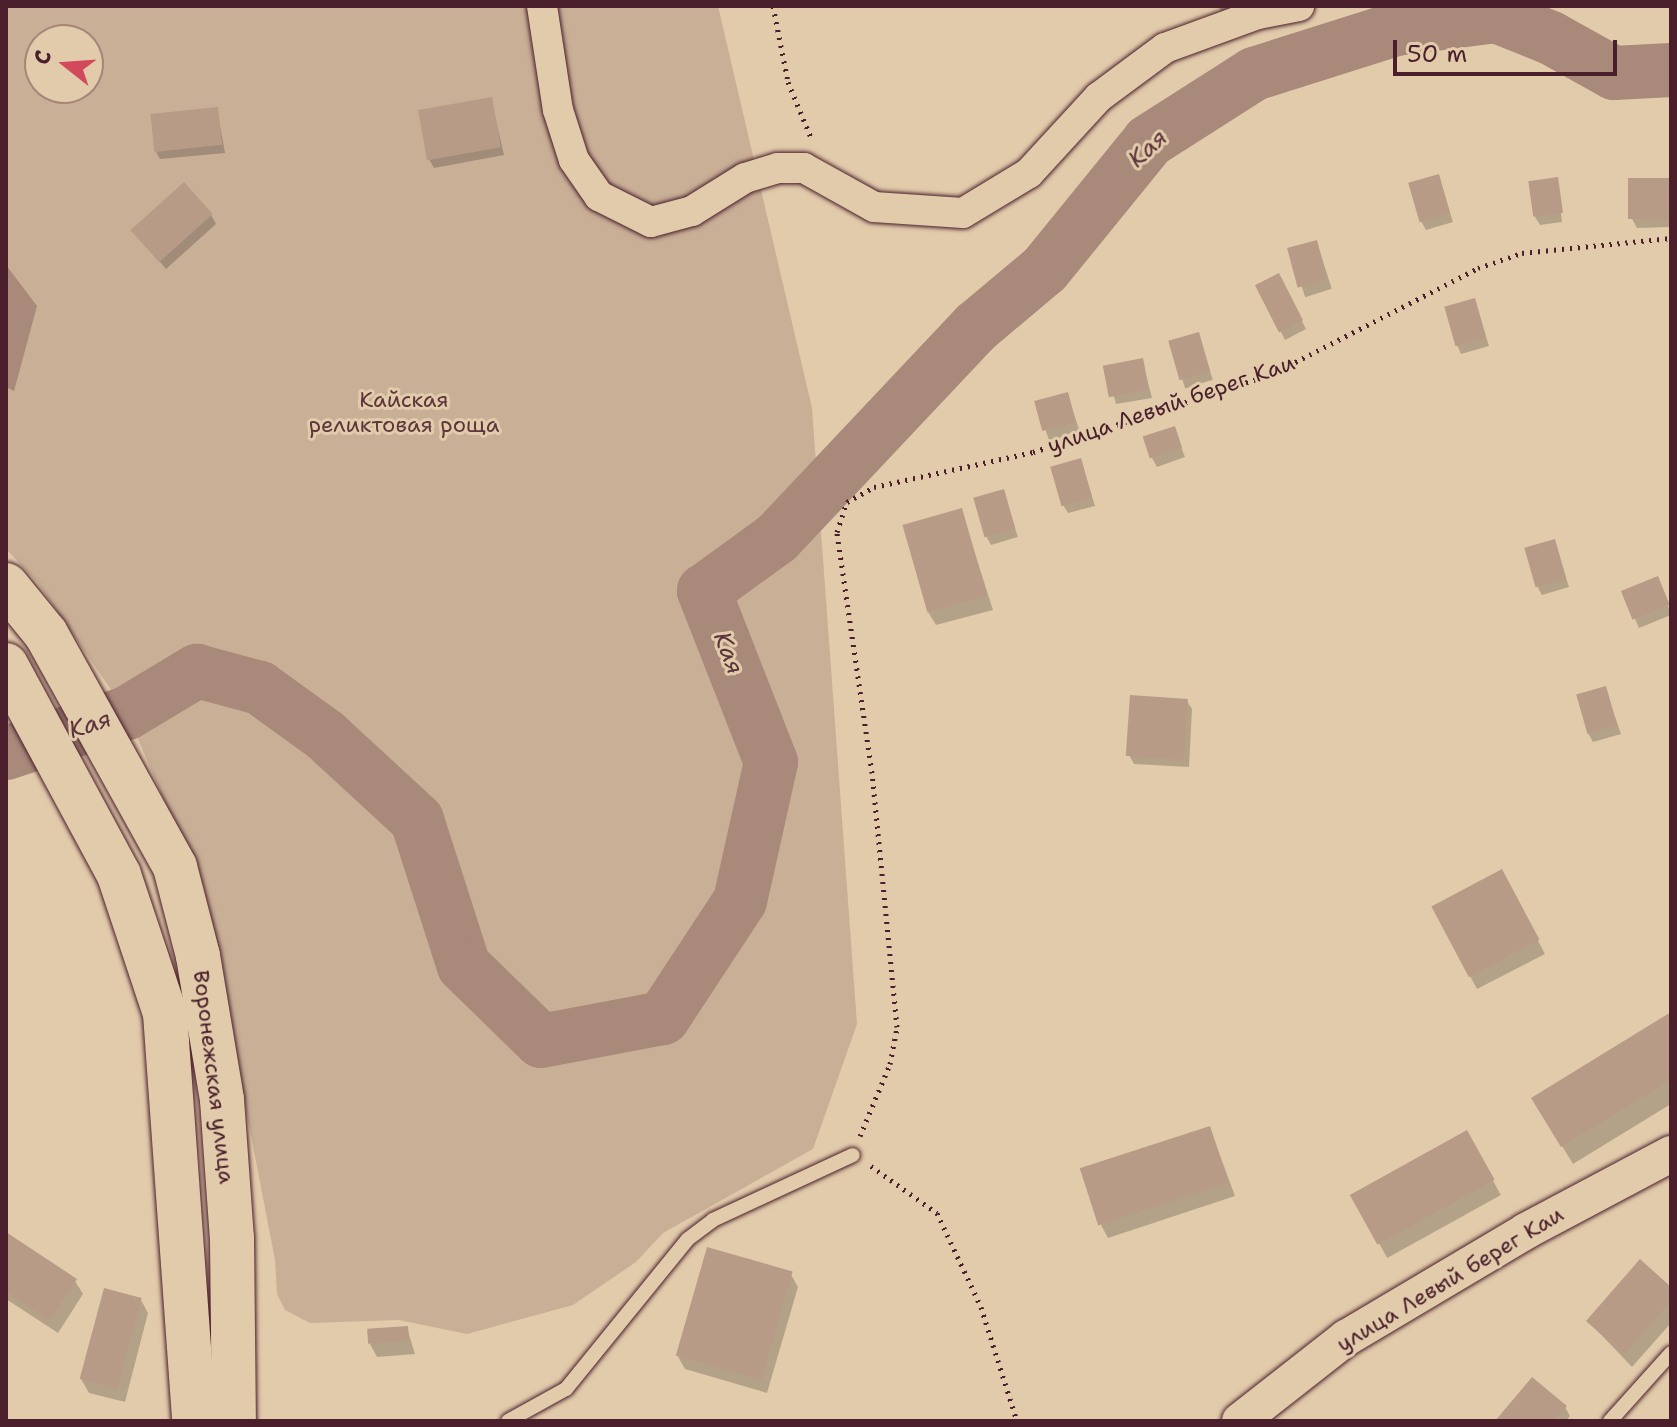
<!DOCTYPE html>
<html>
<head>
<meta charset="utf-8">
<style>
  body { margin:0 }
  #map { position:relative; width:1677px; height:1427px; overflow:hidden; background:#e2cbab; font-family:"Shantell Sans",sans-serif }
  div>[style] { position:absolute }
  .green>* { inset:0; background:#c9af96 }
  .water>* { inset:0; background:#a8897a }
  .shadow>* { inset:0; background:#0003; transform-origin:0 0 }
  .river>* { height:54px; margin:-27px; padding:0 27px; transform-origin:27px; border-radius:27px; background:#a8897a }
  .building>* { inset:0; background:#b89b87; transform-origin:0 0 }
  .path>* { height:5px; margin-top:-2.5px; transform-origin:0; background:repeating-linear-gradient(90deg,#4a1f2b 0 2px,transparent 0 8px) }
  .roads { filter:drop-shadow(0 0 2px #4a1f2b) drop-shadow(0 0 2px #4a1f2b) }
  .service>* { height:14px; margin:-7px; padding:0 7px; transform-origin:7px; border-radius:7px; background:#e2cbab }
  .minor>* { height:30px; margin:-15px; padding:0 15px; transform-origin:15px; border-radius:15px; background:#e2cbab }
  .tertiary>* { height:36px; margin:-18px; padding:0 18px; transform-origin:18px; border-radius:18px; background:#e2cbab }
  .primary>* { height:44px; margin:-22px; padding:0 22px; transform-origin:22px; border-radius:22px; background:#e2cbab }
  span { translate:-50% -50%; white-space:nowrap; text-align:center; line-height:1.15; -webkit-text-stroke:6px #e2cbab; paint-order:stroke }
  .park-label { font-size:22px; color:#5d353b }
  .street-label { font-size:22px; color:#4a1f2b }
  .water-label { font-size:24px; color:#5d343b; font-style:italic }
  .frame { position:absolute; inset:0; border:8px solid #4a1f2b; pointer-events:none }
  .north { position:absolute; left:24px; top:24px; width:80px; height:80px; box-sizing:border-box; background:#e2cbab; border:2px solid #a58678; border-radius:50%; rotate:287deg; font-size:22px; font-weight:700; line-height:32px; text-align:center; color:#4a1f2b }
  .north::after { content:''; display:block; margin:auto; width:28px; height:36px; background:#d1495b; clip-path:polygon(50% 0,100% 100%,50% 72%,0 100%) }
  .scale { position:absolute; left:1393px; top:40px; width:224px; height:36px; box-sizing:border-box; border:4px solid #4a1f2b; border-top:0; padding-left:10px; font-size:24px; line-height:28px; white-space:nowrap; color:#4a1f2b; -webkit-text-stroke:6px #e2cbab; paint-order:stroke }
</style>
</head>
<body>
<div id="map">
  <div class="green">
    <i style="clip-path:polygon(evenodd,6px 6px,718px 6px,812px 408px,857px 1024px,813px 1149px,663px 1233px,636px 1262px,573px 1305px,467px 1334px,399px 1320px,310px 1323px,285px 1310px,277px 1294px,275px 1260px,205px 897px,127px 713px,38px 583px,6px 549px,6px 6px,40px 40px,88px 40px,88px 88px,40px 88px,40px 40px)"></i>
  </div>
  <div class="water">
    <i style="clip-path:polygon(6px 265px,37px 306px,14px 391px,6px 387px)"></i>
  </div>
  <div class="shadow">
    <i style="clip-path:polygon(1218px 6px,1249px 6px,1222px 13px)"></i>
    <i style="clip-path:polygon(491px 99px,504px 155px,434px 168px,429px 159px)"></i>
    <i style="clip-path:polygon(217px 109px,225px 153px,160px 159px,155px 150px)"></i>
    <i style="clip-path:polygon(1438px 176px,1453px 222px,1426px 230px,1421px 221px)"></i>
    <i style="clip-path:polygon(1557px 179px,1562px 222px,1540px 225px,1535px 217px)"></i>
    <i style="clip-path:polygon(1671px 180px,1671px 227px,1637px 228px,1632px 219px)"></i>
    <i style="clip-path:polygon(211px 215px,216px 224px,166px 269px,133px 230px)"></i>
    <i style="left:1317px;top:243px;width:48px;height:28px;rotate:72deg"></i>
    <i style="clip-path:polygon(1283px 284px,1306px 329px,1285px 340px,1258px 286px)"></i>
    <i style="clip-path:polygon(1474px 300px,1489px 346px,1461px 354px,1457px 345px)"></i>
    <i style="left:1198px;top:334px;width:48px;height:29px;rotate:72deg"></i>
    <i style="clip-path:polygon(1142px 360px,1152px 398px,1116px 404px,1106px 367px)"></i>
    <i style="left:1067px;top:394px;width:39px;height:32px;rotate:71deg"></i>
    <i style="clip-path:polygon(1174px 428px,1185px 457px,1157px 467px,1152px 458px)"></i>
    <i style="clip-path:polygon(1080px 460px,1095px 506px,1068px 513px,1063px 505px)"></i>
    <i style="clip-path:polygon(1003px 492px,1018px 537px,991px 545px,986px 536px)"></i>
    <i style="clip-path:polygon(961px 510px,993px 610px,936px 625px,928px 612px)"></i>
    <i style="clip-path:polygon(1554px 541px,1569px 587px,1542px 595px,1537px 586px)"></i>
    <i style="clip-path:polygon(1662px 587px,1671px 615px,1639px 628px,1623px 592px)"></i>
    <i style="clip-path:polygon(1605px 688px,1621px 734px,1593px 742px,1588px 733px)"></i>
    <i style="clip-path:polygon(1187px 701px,1192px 709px,1189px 767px,1134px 764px,1129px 755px)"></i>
    <i style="clip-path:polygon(1509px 885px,1545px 954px,1477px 989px,1470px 976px)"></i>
    <i style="clip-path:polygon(1671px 1014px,1671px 1104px,1573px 1164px,1533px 1098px)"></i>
    <i style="clip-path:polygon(1210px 1128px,1235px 1196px,1108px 1238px,1101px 1225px)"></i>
    <i style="left:1466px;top:1132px;width:72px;height:130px;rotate:61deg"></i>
    <i style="clip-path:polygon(6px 1235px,75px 1281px,83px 1294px,58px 1333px,6px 1299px)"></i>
    <i style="clip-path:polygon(790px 1273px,798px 1287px,767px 1393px,685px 1369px,677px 1355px)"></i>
    <i style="clip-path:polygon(1671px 1289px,1671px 1323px,1632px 1367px,1588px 1321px)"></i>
    <i style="clip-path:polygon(141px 1300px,148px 1313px,125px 1402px,89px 1393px,81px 1379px)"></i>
    <i style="clip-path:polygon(407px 1328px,415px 1354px,377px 1357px,370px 1344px)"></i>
    <i style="clip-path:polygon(1565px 1407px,1570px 1416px,1566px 1421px,1498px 1421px)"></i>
  </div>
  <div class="river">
    <i style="left:6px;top:753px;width:127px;rotate:-18.3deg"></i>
    <i style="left:127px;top:713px;width:82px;rotate:-31deg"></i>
    <i style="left:197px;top:671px;width:65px;rotate:15.1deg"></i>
    <i style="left:260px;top:688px;width:80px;rotate:35.9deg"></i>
    <i style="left:325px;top:735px;width:125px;rotate:42.7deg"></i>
    <i style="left:417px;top:820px;width:153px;rotate:72.2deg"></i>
    <i style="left:464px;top:966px;width:107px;rotate:44.2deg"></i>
    <i style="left:541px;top:1041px;width:124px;rotate:-10.7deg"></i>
    <i style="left:663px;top:1018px;width:140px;rotate:-56.7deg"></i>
    <i style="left:740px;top:901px;width:142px;rotate:-77.4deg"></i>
    <i style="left:771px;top:762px;width:184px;rotate:-111.4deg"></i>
    <i style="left:704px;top:591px;width:90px;rotate:-36deg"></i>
    <i style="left:777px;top:538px;width:290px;rotate:-46.7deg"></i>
    <i style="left:976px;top:327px;width:90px;rotate:-40deg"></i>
    <i style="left:1045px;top:269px;width:165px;rotate:-50.9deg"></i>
    <i style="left:1149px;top:141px;width:125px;rotate:-32.5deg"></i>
    <i style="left:1254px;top:74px;width:149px;rotate:-17.6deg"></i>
    <i style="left:1396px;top:29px;width:101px;rotate:-7.4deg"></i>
    <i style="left:1496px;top:16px;width:59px;rotate:21.8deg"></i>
    <i style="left:1551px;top:38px;width:72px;rotate:29.1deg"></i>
    <i style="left:1614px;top:73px;width:57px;rotate:-3deg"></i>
  </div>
  <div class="building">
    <i style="left:492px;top:97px;width:51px;height:75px;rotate:80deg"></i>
    <i style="left:218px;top:107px;width:38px;height:68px;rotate:84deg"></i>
    <i style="left:1439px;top:174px;width:41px;height:32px;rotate:74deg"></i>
    <i style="left:1558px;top:177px;width:36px;height:30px;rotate:82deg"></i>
    <i style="left:1671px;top:178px;width:41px;height:43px;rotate:90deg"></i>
    <i style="left:184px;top:182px;width:43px;height:72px;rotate:48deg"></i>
    <i style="left:1317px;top:240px;width:41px;height:31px;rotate:75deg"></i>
    <i style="left:1279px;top:273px;width:53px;height:27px;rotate:63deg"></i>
    <i style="left:1475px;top:298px;width:41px;height:32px;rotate:74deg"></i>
    <i style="left:1199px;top:332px;width:41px;height:32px;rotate:74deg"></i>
    <i style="left:1143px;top:358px;width:32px;height:41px;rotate:79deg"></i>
    <i style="left:1068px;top:392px;width:31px;height:35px;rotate:75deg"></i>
    <i style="left:1175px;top:426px;width:23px;height:34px;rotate:72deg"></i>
    <i style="left:1081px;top:458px;width:41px;height:32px;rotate:74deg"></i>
    <i style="left:1004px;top:489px;width:41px;height:32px;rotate:74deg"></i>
    <i style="left:962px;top:508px;width:91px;height:62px;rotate:74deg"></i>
    <i style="left:1555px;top:539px;width:41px;height:32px;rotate:74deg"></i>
    <i style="left:1658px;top:576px;width:31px;height:40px;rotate:68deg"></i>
    <i style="left:1606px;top:686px;width:41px;height:31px;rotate:74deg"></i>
    <i style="left:1130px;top:695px;width:58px;height:61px;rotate:4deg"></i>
    <i style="left:1502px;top:869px;width:80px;height:80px;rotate:62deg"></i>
    <i style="clip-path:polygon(1671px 1012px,1671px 1080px,1561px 1147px,1531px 1098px)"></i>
    <i style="left:1210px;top:1126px;width:60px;height:137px;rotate:72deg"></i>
    <i style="left:1467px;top:1130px;width:57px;height:134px;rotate:61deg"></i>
    <i style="clip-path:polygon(6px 1232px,77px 1279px,50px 1321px,6px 1292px)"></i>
    <i style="left:707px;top:1247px;width:89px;height:113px;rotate:16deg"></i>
    <i style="clip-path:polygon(1640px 1259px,1671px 1287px,1671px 1301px,1624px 1355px,1586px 1321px)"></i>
    <i style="left:104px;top:1288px;width:39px;height:94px;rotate:15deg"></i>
    <i style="left:408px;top:1326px;width:15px;height:41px;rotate:86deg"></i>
    <i style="clip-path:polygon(1532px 1377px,1567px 1406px,1554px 1421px,1495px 1421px)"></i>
  </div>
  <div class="path">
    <i style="left:773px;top:6px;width:77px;rotate:78.8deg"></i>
    <i style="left:788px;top:82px;width:63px;rotate:67.5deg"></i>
    <i style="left:860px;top:1136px;width:78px;rotate:-67.4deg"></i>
    <i style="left:890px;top:1064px;width:38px;rotate:-79deg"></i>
    <i style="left:897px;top:1027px;width:255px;rotate:-95.6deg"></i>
    <i style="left:872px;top:773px;width:244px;rotate:-98.3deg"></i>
    <i style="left:837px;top:532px;width:32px;rotate:-72deg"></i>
    <i style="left:847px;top:502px;width:31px;rotate:-29deg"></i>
    <i style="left:874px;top:487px;width:163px;rotate:-12.4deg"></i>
    <i style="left:1033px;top:452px;width:254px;rotate:-18.1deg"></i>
    <i style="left:1274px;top:373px;width:229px;rotate:-27.2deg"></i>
    <i style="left:1478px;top:268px;width:46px;rotate:-18.8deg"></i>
    <i style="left:1522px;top:253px;width:150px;rotate:-5.7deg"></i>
    <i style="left:871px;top:1166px;width:81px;rotate:35.5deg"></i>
    <i style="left:937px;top:1213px;width:104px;rotate:64.9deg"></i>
    <i style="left:981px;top:1307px;width:120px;rotate:72.5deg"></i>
  </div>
  <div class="roads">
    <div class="service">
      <i style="left:508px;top:1421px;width:66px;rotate:-28.9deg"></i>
      <i style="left:566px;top:1389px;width:193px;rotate:-50.9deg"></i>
      <i style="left:688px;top:1239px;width:31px;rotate:-37deg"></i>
      <i style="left:713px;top:1220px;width:154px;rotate:-24.9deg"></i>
      <i style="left:1610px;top:1421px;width:91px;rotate:-48.1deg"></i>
    </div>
    <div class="minor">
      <i style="left:542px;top:6px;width:105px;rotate:81.3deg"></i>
      <i style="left:558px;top:110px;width:52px;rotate:72.3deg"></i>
      <i style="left:574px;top:160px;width:44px;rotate:55.2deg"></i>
      <i style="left:599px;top:196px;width:58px;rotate:26.6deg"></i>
      <i style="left:651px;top:222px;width:42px;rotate:-15deg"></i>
      <i style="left:692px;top:211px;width:62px;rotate:-31.9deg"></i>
      <i style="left:745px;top:178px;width:34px;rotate:-17deg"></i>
      <i style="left:778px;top:168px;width:26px"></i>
      <i style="left:804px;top:168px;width:80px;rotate:29.1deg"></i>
      <i style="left:874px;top:207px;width:89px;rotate:3.9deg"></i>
      <i style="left:963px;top:213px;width:77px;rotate:-31.2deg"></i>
      <i style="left:1029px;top:173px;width:103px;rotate:-47.4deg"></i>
      <i style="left:1099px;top:97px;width:82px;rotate:-36.6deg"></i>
      <i style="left:1165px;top:48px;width:99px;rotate:-20.1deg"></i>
      <i style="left:1258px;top:14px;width:42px;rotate:-11deg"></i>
    </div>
    <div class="tertiary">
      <i style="left:1240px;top:1421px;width:135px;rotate:-38.1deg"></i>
      <i style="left:1346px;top:1338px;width:209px;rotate:-30.7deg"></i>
      <i style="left:1526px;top:1231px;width:164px;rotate:-28deg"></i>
    </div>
    <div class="primary">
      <i style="left:6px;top:585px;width:63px;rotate:50.8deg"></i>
      <i style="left:46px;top:634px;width:266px;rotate:61deg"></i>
      <i style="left:175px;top:867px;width:92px;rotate:75.5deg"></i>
      <i style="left:198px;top:956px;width:146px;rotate:80.5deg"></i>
      <i style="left:222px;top:1100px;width:138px;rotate:85.9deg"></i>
      <i style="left:232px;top:1238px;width:183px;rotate:89.4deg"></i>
      <i style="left:6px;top:665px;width:238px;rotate:61.7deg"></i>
      <i style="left:119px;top:875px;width:145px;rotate:71.6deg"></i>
      <i style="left:165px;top:1013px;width:409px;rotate:85.9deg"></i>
    </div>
  </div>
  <div class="park-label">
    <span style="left:404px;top:412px">Кайская<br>реликтовая роща</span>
  </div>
  <div class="street-label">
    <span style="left:1171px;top:404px;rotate:-19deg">улица Левый берег Каи</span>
    <span style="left:214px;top:1077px;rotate:83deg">Воронежская улица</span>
    <span style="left:1450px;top:1279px;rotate:-31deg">улица Левый берег Каи</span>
  </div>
  <div class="water-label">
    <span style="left:1148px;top:149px;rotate:-43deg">Кая</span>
    <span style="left:728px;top:653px;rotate:69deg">Кая</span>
    <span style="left:90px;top:725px;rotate:-18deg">Кая</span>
  </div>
  <div class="frame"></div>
  <div class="north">С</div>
  <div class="scale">50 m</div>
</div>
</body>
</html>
